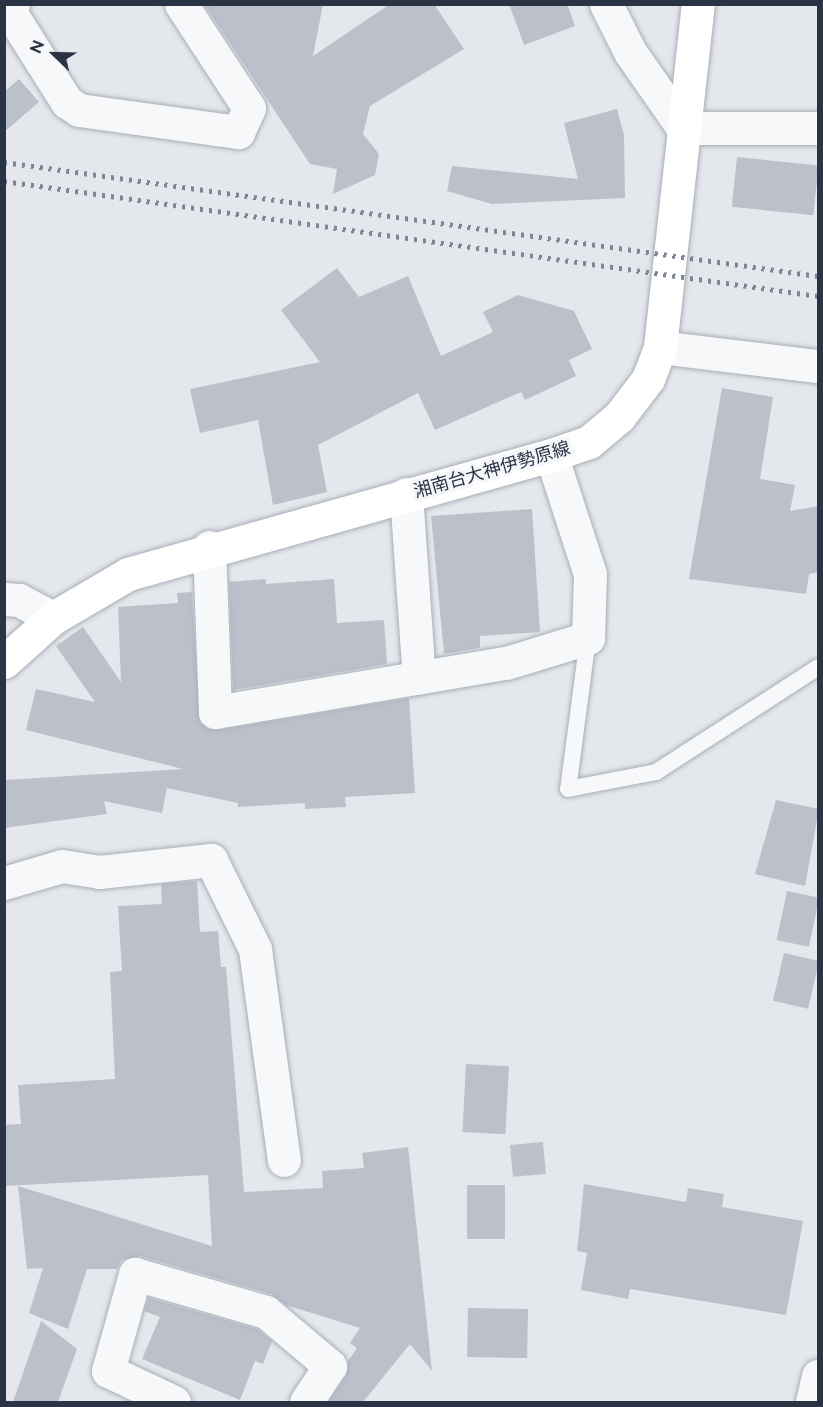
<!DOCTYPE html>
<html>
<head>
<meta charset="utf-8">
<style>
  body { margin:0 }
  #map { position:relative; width:823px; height:1407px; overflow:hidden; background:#e4e7ec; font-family:Raleway,"Noto Sans JP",sans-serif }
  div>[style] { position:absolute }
  .building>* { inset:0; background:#bbc0ca; transform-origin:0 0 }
  .roads { filter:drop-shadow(0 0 2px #a9aeb7) drop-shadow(0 0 2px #a9aeb7) }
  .lane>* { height:16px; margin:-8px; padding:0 8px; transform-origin:8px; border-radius:8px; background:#f7f8fa }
  .street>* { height:33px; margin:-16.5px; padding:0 16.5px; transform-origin:16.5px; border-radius:16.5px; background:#f7f8fa }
  .secondary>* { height:33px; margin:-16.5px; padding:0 16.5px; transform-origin:16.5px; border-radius:16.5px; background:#fff }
  .rail>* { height:4.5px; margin-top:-2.25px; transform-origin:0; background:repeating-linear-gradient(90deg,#7d8696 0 3px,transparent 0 9px) }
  span { translate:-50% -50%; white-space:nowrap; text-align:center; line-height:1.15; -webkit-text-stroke:6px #f4f6f9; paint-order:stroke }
  .street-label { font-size:18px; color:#2b3445 }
  .frame { position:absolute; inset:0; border:6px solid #2b3445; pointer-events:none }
  .north { position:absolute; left:24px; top:24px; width:60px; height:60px; -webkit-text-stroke:4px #f4f6f9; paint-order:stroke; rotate:293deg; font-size:16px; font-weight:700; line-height:24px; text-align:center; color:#2b3445 }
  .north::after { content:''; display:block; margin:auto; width:21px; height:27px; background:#2b3445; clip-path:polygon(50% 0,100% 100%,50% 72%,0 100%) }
</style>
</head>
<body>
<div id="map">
  <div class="building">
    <i style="clip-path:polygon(204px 4px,323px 4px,313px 56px,390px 4px,434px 4px,464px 49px,370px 106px,363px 134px,379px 154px,375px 175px,333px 194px,337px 169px,310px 164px)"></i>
    <i style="clip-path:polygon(509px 4px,567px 4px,575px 26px,524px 45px)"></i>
    <i style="clip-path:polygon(19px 79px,39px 102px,4px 132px,4px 92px)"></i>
    <i style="clip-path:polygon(617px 109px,624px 135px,625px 198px,492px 204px,447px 191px,452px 166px,578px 179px,564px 123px)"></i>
    <i style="left:737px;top:157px;width:82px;height:50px;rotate:6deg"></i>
    <i style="clip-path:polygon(337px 268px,359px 297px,408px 276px,441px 356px,493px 332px,483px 312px,518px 295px,574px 311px,592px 349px,569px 360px,576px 376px,525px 400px,521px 392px,435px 430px,418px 393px,318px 445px,327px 492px,273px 505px,258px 420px,200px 433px,190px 389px,320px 362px,281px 310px)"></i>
    <i style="clip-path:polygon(722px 388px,773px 397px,760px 479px,795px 485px,790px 511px,819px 506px,819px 572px,809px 574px,806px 594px,689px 579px)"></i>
    <i style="clip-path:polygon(532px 509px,540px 632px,480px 636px,480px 648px,444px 654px,431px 516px)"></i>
    <i style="clip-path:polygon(266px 579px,266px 584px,334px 579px,337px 623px,384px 620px,387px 664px,233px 690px,229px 582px)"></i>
    <i style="clip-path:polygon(192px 592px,200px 723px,218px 730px,409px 698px,415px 793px,345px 797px,346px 807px,305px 809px,305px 803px,238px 807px,238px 803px,167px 788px,162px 813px,104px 801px,107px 814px,4px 828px,4px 780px,183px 769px,26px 730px,36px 689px,95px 702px,56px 646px,83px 627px,121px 682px,118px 607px,178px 603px,177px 593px)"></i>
    <i style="clip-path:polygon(776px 800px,819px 809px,805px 886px,755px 874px)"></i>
    <i style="clip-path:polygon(197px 881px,200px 932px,218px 931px,221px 967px,226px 967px,244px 1192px,323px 1188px,322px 1171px,364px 1168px,362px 1153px,408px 1147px,432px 1371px,410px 1344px,363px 1402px,328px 1402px,346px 1376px,348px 1361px,357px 1348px,350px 1343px,360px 1328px,286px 1305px,271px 1294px,140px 1256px,122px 1260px,117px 1269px,87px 1269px,68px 1329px,29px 1313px,43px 1268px,27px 1269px,18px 1186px,212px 1246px,208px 1175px,4px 1186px,4px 1125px,21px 1124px,18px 1085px,115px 1079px,110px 972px,122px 971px,118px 906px,162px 904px,161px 884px)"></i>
    <i style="left:787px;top:891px;width:33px;height:50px;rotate:12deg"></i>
    <i style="left:784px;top:953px;width:36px;height:49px;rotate:13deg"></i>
    <i style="left:466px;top:1064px;width:43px;height:68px;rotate:3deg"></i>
    <i style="left:543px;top:1142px;width:32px;height:33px;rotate:85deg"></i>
    <i style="clip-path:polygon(584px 1184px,686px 1202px,688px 1188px,724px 1194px,722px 1207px,803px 1221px,786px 1315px,630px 1289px,628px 1299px,581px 1290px,587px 1253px,577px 1251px)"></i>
    <i style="left:467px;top:1185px;width:38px;height:54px"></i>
    <i style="clip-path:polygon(149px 1298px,257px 1329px,272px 1341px,263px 1364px,255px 1361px,240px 1400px,142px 1359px,160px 1317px,144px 1311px)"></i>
    <i style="left:468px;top:1308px;width:60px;height:49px;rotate:1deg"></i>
    <i style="clip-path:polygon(41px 1321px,77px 1349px,58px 1402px,13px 1402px)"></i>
  </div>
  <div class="roads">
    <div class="lane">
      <i style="left:588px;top:638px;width:152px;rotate:97.5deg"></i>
      <i style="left:568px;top:789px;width:90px;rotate:-10.9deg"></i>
      <i style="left:656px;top:772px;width:193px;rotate:-32.9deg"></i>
    </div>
    <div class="street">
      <i style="left:13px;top:4px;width:9px;rotate:111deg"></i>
      <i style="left:10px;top:12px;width:107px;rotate:57.7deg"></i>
      <i style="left:67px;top:102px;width:14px;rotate:34deg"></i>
      <i style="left:79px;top:110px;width:161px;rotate:7.9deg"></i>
      <i style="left:238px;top:132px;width:26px;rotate:-65deg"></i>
      <i style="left:249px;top:108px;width:124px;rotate:-123.2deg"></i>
      <i style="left:606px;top:4px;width:54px;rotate:63.4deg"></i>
      <i style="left:630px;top:52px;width:93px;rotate:55.1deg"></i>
      <i style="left:683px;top:128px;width:135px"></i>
      <i style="left:660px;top:347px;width:159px;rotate:6.9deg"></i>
      <i style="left:406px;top:494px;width:184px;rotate:86deg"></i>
      <i style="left:209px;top:547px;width:165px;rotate:87.9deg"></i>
      <i style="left:215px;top:712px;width:295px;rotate:-9.6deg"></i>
      <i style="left:506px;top:663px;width:86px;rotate:-17deg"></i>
      <i style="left:588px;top:638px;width:64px;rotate:-88.2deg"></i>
      <i style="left:590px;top:574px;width:125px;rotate:-108.1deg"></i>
      <i style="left:4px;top:599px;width:15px;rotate:4deg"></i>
      <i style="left:19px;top:600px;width:38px;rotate:28deg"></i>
      <i style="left:4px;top:883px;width:60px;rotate:-16.3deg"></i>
      <i style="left:62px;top:866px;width:37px;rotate:9deg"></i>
      <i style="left:99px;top:872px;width:113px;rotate:-6.1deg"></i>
      <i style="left:211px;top:860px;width:99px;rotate:63.7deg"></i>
      <i style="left:255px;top:949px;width:213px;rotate:82.2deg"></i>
      <i style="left:174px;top:1402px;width:73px;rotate:-154.8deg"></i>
      <i style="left:108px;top:1371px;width:101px;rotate:-74.4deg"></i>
      <i style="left:135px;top:1274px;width:136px;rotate:16.2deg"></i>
      <i style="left:266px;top:1312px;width:84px;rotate:40.2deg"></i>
      <i style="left:330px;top:1366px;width:43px;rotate:123.7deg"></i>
      <i style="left:812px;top:1402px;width:27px;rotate:-77deg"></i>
    </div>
    <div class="secondary">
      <i style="left:4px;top:662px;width:66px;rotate:-41.9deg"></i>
      <i style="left:53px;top:618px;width:87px;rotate:-30.4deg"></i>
      <i style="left:128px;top:574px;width:439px;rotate:-15.7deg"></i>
      <i style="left:551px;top:455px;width:40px;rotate:-18.9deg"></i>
      <i style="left:589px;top:442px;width:39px;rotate:-40deg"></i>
      <i style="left:619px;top:417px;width:48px;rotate:-52.7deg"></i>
      <i style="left:648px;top:379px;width:34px;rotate:-69deg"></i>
      <i style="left:660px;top:347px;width:345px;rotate:-83.7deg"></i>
    </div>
  </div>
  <div class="rail">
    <i style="left:4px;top:162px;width:822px;rotate:7.97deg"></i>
    <i style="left:4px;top:181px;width:822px;rotate:8.04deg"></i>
  </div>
  <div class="street-label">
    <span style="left:492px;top:470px;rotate:-16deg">湘南台大神伊勢原線</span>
  </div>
  <div class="frame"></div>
  <div class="north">N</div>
</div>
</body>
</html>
